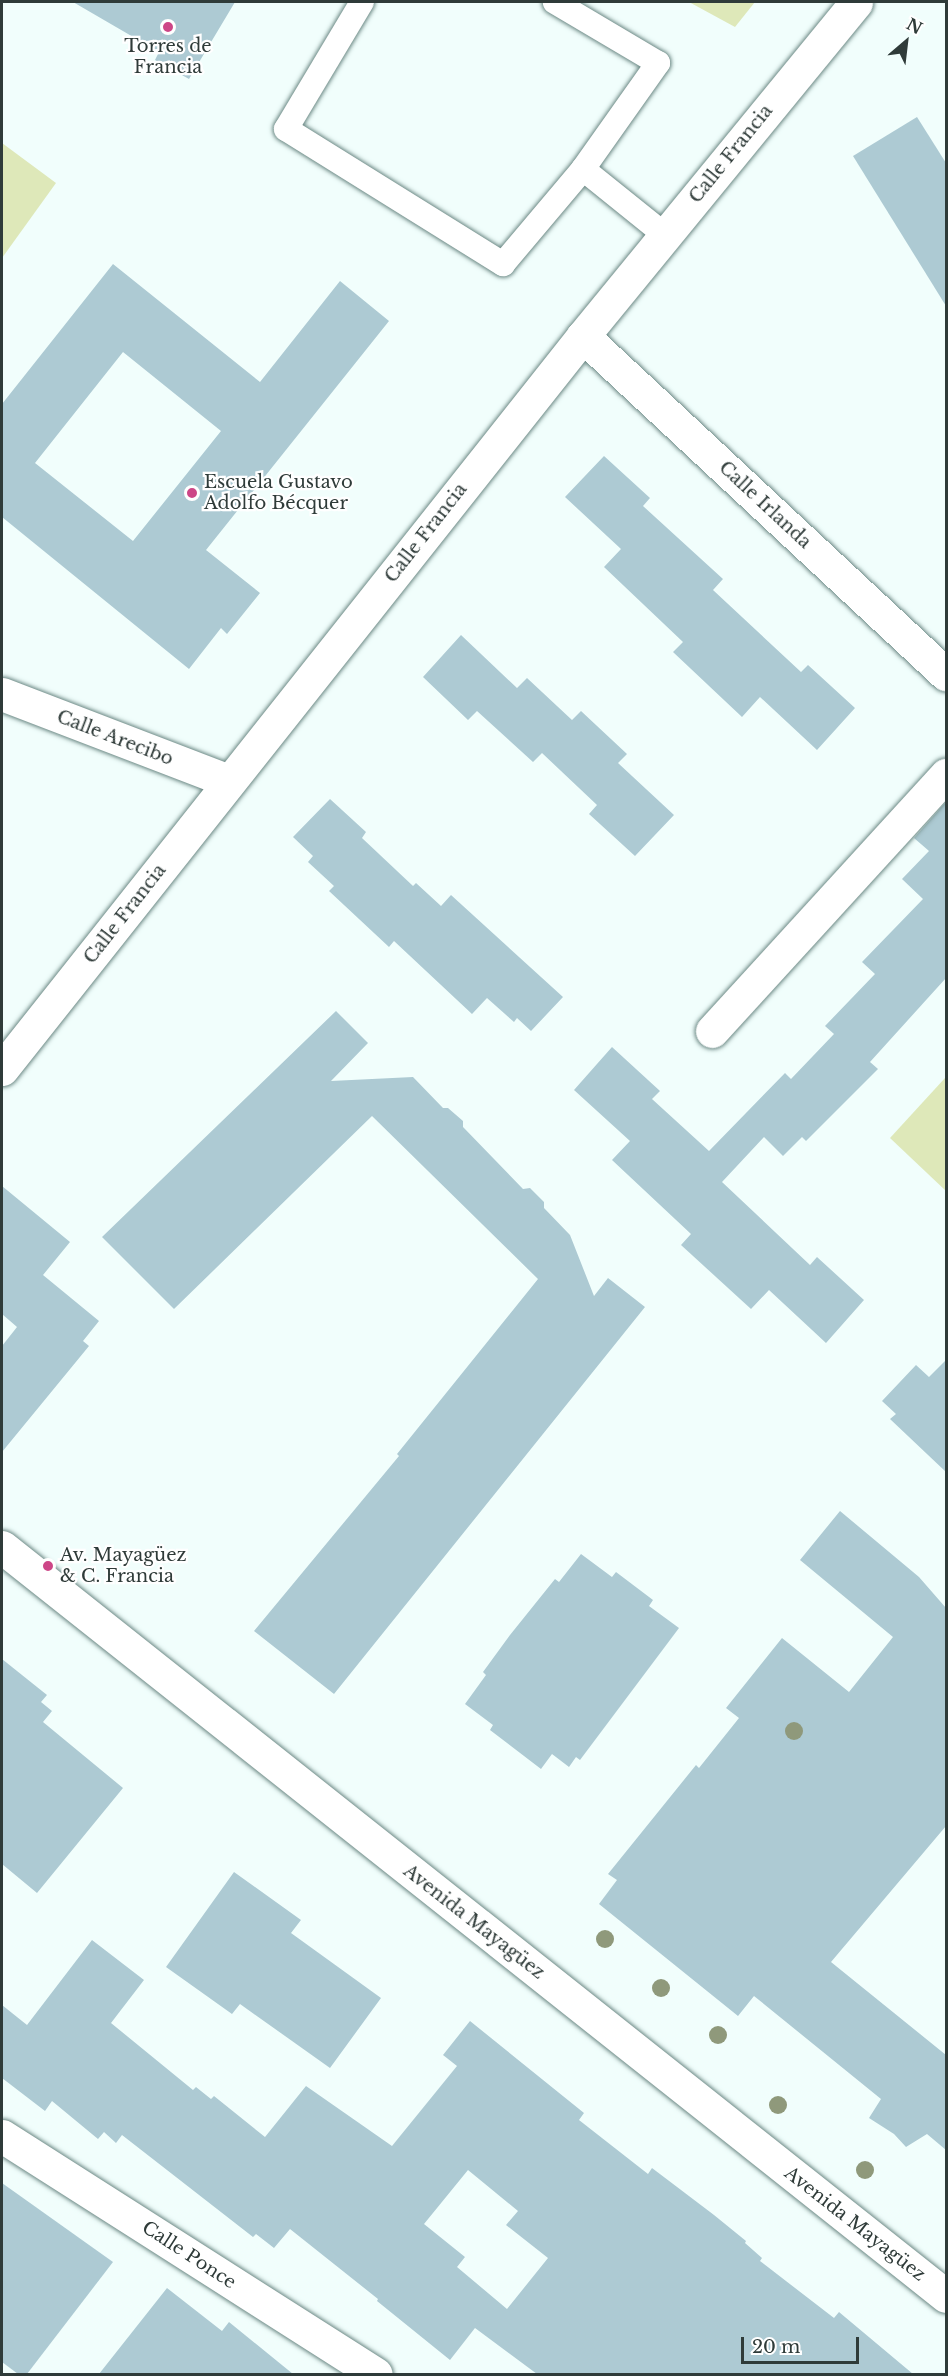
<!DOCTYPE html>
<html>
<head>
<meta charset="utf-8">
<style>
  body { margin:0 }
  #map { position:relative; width:948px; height:2376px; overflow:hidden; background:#f1fefc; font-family:"Libre Baskerville",serif }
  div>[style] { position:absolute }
  .green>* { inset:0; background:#dee8b9 }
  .building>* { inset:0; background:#adcad3 }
  .roads { filter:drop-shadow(0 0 2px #6c8985) drop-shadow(0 0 2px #6c8985) }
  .lane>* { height:24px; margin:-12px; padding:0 12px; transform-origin:12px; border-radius:12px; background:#fff }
  .street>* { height:33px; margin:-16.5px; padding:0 16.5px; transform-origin:16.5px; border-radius:16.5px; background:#fff }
  .secondary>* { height:33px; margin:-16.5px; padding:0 16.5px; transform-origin:16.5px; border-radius:16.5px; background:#fff }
  .trees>* { width:18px; height:18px; margin:-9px; border-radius:50%; background:#8f997b }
  .dots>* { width:16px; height:16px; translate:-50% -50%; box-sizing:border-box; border:3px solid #fff; border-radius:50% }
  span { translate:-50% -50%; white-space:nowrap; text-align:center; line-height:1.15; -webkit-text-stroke:4.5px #fff; paint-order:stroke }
  .poi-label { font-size:18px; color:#2f3b39 }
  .left { translate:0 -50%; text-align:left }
  .street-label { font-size:18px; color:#2f3b39 }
  .frame { position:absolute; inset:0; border:3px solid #2f3b39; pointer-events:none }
  .north { position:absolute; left:876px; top:12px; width:60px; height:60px; -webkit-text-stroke:4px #fff; paint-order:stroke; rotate:28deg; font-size:16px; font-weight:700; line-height:24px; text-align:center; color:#2f3b39 }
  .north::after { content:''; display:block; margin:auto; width:21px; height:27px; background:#2f3b39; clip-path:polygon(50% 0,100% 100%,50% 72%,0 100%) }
  .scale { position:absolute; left:741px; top:2337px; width:118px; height:27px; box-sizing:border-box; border:3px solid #2f3b39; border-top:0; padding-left:8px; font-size:18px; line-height:21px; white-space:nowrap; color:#2f3b39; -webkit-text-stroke:4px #fff; paint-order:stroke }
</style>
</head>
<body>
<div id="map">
  <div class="green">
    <i style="clip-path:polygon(689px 2px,755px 2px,735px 27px)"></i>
    <i style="clip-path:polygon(2px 143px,56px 183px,2px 258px)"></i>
    <i style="clip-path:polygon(945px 1078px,946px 1079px,946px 1191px,890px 1138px)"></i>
  </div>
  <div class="building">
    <i style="clip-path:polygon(73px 2px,235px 2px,189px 79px,155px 60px,159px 52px)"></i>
    <i style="clip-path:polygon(917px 117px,946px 163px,946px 306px,853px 156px)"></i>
    <i style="clip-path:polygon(evenodd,113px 264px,260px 382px,340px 281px,389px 321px,206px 550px,260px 593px,227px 634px,221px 628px,189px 669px,2px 517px,2px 404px,113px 264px,123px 352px,221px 431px,133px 541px,35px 463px,123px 352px)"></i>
    <i style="clip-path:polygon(604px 456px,650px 498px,643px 506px,723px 579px,713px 590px,801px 672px,808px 665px,855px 708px,817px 750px,760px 697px,742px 717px,673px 652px,683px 642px,604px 567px,621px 549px,565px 497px)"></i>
    <i style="clip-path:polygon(461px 635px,517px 688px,527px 678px,572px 720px,581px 711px,627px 754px,618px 763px,674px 815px,635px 856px,589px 814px,597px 805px,542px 753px,533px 762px,477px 711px,468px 720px,423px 677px)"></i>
    <i style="clip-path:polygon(330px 799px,366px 832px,362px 838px,413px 886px,416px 883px,441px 906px,451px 895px,563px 997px,531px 1031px,517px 1018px,514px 1022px,487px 998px,472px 1014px,394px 941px,389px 947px,329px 891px,334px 886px,308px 862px,313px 856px,293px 837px)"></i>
    <i style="clip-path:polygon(946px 802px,946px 978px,870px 1062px,878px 1069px,806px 1141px,802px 1137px,783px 1156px,764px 1137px,722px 1182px,810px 1265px,817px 1257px,864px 1300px,826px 1343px,769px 1290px,751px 1309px,681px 1245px,691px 1234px,612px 1160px,630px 1141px,574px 1090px,612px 1047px,660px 1091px,652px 1099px,709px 1151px,785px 1073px,791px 1079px,834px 1034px,825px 1026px,875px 974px,862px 962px,923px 899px,902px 879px,929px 851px,914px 838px)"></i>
    <i style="clip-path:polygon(336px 1011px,368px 1043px,331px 1081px,413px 1077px,443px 1108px,448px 1108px,463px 1121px,463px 1127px,523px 1189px,530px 1188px,544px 1202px,544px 1208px,570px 1235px,594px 1296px,608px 1278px,645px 1307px,334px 1694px,254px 1631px,399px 1456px,397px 1454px,538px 1279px,372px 1116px,174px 1309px,102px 1237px)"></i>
    <i style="clip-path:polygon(2px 1186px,70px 1242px,43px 1275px,99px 1321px,83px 1341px,89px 1346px,2px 1452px,2px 1346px,17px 1327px,2px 1314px)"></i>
    <i style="clip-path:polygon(946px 1360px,946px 1472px,890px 1419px,896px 1414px,882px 1401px,916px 1365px,929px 1377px)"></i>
    <i style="clip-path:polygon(840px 1511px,919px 1577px,946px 1608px,946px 1826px,831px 1962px,946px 2055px,946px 2150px,927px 2134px,906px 2147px,894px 2134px,869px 2118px,881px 2099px,754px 1996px,738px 2016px,599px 1904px,617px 1880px,608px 1874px,696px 1765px,699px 1768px,739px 1718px,726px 1708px,782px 1638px,849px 1692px,893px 1637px,800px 1560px)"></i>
    <i style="clip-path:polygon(581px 1554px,612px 1577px,616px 1572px,653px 1600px,649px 1606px,679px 1628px,580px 1760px,576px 1757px,569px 1767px,552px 1754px,541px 1769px,490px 1730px,493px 1725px,465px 1704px,486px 1675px,483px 1672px,510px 1635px,555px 1579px,559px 1582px)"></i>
    <i style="clip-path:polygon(2px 1659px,47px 1695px,41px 1702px,52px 1711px,43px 1722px,123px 1788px,37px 1893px,2px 1864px)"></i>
    <i style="clip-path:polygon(234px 1872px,301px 1920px,291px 1933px,381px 1998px,330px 2068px,240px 2004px,232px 2014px,166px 1967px)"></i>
    <i style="clip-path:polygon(evenodd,92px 1940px,144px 1980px,111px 2023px,193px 2090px,196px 2087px,211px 2099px,214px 2096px,265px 2137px,306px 2086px,392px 2146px,457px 2066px,443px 2055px,470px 2021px,584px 2113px,579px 2120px,648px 2174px,652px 2168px,714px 2215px,746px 2241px,745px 2243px,762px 2258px,760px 2261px,834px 2318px,839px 2312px,913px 2374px,537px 2374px,475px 2328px,450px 2360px,377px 2301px,378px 2299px,290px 2229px,274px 2248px,256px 2234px,253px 2237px,122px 2135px,116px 2143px,104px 2132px,98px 2139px,52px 2101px,45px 2111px,2px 2078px,2px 2005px,27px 2025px,92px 1940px,468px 2170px,518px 2211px,506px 2225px,548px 2258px,507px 2309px,457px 2267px,465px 2257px,424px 2224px,468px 2170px)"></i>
    <i style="clip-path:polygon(2px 2183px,113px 2262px,27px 2374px,18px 2374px,2px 2362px)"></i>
    <i style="clip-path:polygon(167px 2288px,222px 2331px,229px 2322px,293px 2374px,99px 2374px)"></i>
  </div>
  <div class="roads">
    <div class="lane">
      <i style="left:362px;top:2px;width:148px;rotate:120.9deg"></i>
      <i style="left:286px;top:129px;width:256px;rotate:31.9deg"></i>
      <i style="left:503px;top:264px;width:124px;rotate:-49.9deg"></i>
      <i style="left:583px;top:169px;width:130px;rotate:-54.7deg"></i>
      <i style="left:658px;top:63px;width:120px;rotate:-149.4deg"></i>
      <i style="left:583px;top:169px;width:105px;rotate:38.8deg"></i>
    </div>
    <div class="street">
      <i style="left:583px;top:336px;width:496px;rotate:43deg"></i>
      <i style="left:2px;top:694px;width:243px;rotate:21deg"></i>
      <i style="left:712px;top:1031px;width:347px;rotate:-47.6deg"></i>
      <i style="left:2px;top:1069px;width:935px;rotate:-51.6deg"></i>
      <i style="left:583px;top:336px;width:431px;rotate:-50.7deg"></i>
      <i style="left:2px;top:2136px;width:443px;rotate:32.5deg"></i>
    </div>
    <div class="secondary">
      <i style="left:2px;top:1547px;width:1205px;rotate:38.43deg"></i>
    </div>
  </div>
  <div class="trees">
    <i style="left:794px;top:1731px"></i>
    <i style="left:605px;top:1939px"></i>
    <i style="left:661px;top:1988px"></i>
    <i style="left:718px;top:2035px"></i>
    <i style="left:778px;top:2105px"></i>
    <i style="left:865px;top:2170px"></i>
  </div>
  <div class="dots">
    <i style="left:168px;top:27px;background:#cd4687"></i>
    <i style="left:192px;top:493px;background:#cd4687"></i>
    <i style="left:48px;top:1566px;background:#cd4687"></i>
  </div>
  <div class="poi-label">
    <span style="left:168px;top:57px">Torres de<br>Francia</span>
    <span class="left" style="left:204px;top:493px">Escuela Gustavo<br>Adolfo Bécquer</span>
    <span class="left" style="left:60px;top:1566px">Av. Mayagüez<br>&amp; C. Francia</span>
  </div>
  <div class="street-label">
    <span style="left:731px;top:154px;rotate:-51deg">Calle Francia</span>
    <span style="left:765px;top:505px;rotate:43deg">Calle Irlanda</span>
    <span style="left:426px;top:533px;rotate:-52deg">Calle Francia</span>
    <span style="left:115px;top:738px;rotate:21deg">Calle Arecibo</span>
    <span style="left:125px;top:914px;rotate:-52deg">Calle Francia</span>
    <span style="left:474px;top:1922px;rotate:38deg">Avenida Mayagüez</span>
    <span style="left:855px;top:2224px;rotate:38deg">Avenida Mayagüez</span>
    <span style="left:189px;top:2255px;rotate:33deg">Calle Ponce</span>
  </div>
  <div class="frame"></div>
  <div class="north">N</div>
  <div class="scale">20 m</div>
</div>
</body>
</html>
